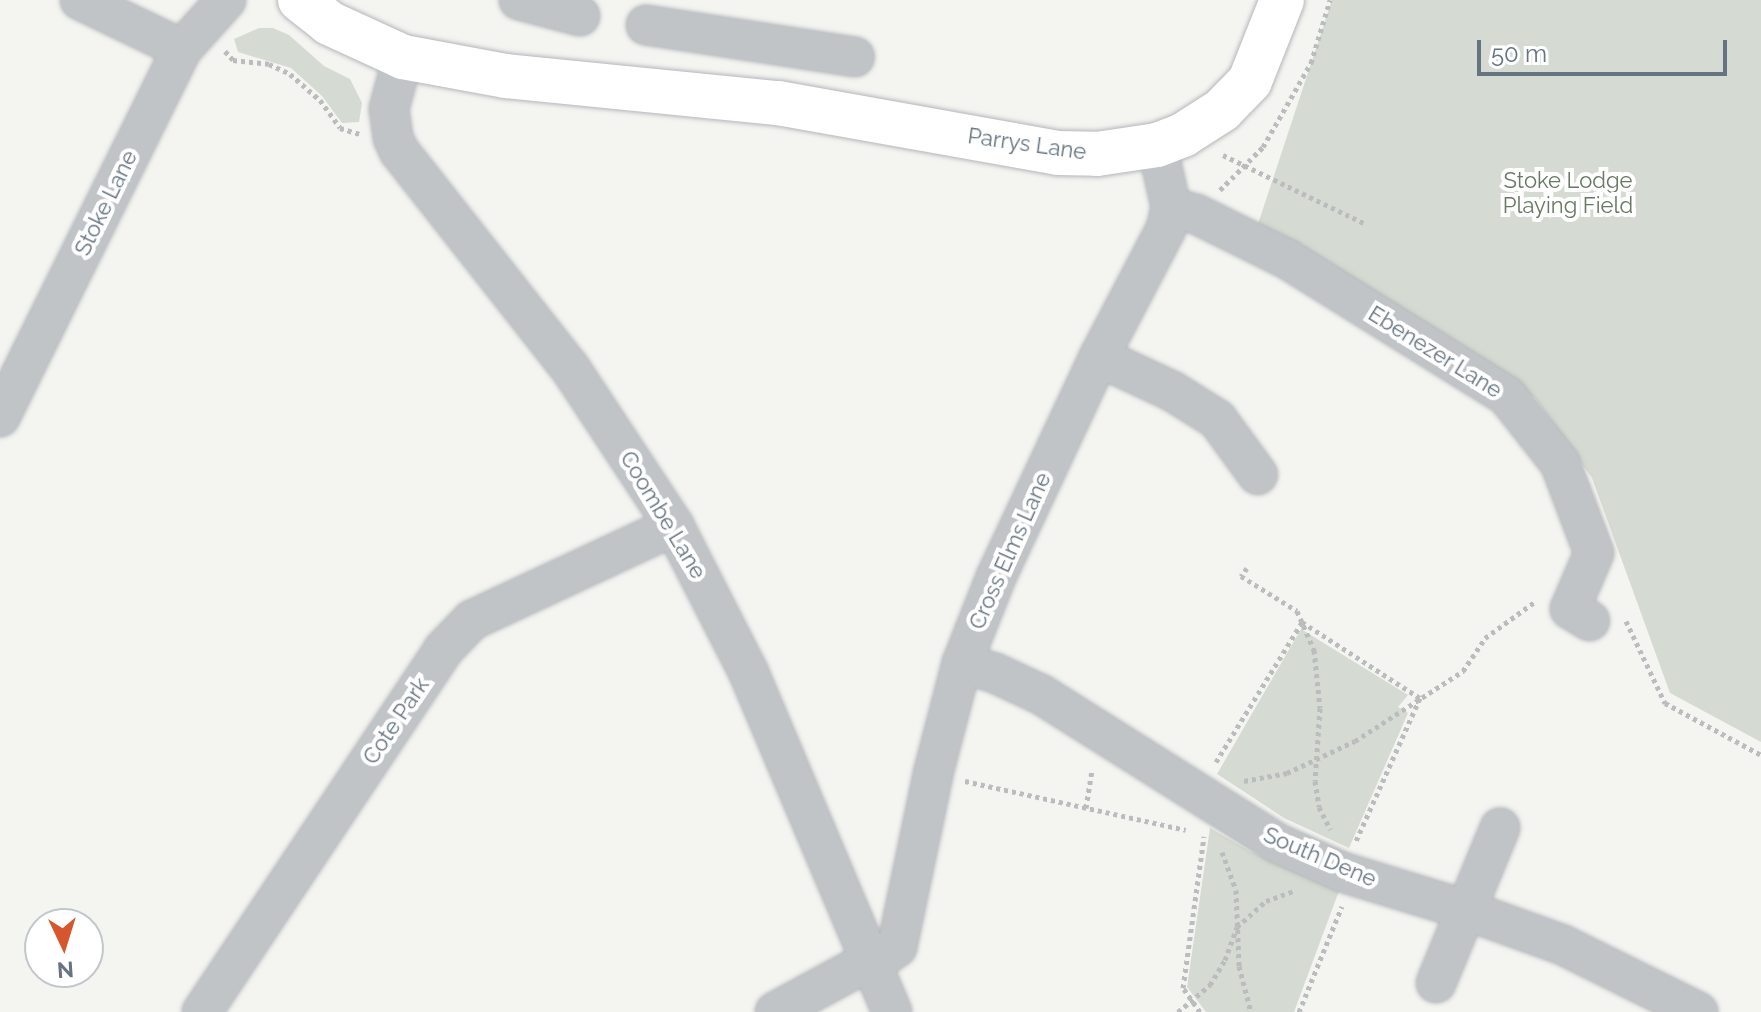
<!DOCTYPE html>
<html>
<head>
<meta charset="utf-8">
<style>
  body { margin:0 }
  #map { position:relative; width:1761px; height:1012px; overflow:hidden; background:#f4f4f1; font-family:Raleway,sans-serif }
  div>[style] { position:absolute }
  .green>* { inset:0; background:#d5dbd2 }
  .path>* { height:5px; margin-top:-2.5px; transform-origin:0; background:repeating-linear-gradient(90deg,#babcbe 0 4px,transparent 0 8px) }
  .roads { filter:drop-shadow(0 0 2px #b3b7ba) drop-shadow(0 0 2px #b3b7ba) }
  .minor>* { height:38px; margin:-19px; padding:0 19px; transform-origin:19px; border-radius:19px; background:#c0c4c7 }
  .major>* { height:44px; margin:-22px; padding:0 22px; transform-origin:22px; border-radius:22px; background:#fff }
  span { translate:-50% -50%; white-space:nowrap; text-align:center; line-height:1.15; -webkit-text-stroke:8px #fff; paint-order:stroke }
  .street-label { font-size:22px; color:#657480 }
  .park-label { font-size:22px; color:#677864 }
  .north { position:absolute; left:24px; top:908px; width:80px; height:80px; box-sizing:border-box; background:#fff; border:2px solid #c1c7cc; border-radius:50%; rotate:176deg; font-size:22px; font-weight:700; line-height:32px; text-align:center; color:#657480 }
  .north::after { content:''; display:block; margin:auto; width:28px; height:36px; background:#d7562e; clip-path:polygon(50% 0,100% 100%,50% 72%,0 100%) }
  .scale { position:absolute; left:1477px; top:40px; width:250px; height:36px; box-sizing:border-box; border:4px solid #657480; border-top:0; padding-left:10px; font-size:24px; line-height:28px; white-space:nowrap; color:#657480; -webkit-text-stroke:6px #fff; paint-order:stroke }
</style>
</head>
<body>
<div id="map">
  <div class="green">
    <i style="clip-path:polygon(1332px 0,1761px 0,1761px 742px,1670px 693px,1592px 478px,1535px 398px,1257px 227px)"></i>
    <i style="clip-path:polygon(259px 28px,273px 28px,289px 35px,324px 66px,350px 79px,362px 103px,359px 122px,342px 123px,322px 96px,291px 68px,238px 52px,234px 39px)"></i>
    <i style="clip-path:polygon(1301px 629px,1408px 695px,1398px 707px,1408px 713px,1349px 848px,1284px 818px,1217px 774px)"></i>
    <i style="clip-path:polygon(1210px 828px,1250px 851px,1339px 891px,1294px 1012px,1206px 1012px,1187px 987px)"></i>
  </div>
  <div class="path">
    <i style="left:225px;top:51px;width:12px;rotate:48deg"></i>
    <i style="left:233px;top:60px;width:36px;rotate:6deg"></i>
    <i style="left:269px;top:64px;width:23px;rotate:25deg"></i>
    <i style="left:290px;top:74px;width:40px;rotate:41deg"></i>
    <i style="left:320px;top:100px;width:34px;rotate:54deg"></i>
    <i style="left:340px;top:128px;width:21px;rotate:17deg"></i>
    <i style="left:1223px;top:155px;width:159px;rotate:25.8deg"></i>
    <i style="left:1220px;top:190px;width:61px;rotate:-45deg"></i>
    <i style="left:1263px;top:147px;width:97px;rotate:-60.3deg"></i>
    <i style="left:1311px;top:63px;width:66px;rotate:-73.2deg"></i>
    <i style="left:1247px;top:568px;width:10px;rotate:127deg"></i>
    <i style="left:1241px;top:576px;width:66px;rotate:32deg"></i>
    <i style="left:1297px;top:611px;width:43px;rotate:66.4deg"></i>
    <i style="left:1314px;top:650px;width:58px;rotate:84.1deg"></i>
    <i style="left:1320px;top:708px;width:73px;rotate:93.9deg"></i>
    <i style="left:1315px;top:781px;width:26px;rotate:81deg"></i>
    <i style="left:1319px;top:807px;width:25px;rotate:63deg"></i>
    <i style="left:1626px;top:621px;width:91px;rotate:64.6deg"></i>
    <i style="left:1665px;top:703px;width:109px;rotate:28.4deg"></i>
    <i style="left:1216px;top:762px;width:164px;rotate:-58.4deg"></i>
    <i style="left:1302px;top:622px;width:140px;rotate:32.8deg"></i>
    <i style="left:1420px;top:698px;width:157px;rotate:114.1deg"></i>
    <i style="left:965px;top:781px;width:226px;rotate:12.5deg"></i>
    <i style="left:1244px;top:781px;width:44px;rotate:-10.5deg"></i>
    <i style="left:1287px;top:773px;width:75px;rotate:-25.2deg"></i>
    <i style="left:1355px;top:741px;width:129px;rotate:-32.9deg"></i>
    <i style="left:1463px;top:671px;width:40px;rotate:-56deg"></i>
    <i style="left:1485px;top:638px;width:63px;rotate:-36deg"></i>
    <i style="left:1086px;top:808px;width:39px;rotate:-81deg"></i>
    <i style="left:1222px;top:852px;width:40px;rotate:69.8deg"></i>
    <i style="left:1236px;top:890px;width:76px;rotate:87.7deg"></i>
    <i style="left:1239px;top:966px;width:48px;rotate:75.4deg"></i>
    <i style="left:1178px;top:1012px;width:42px;rotate:-40.2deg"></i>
    <i style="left:1210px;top:985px;width:29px;rotate:-59deg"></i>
    <i style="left:1225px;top:960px;width:35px;rotate:-70deg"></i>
    <i style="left:1237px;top:927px;width:39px;rotate:-42deg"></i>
    <i style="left:1266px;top:901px;width:30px;rotate:-20deg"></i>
    <i style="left:1200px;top:1012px;width:29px;rotate:-125deg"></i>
    <i style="left:1183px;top:988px;width:153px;rotate:-82.1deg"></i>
    <i style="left:1299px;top:1012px;width:114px;rotate:-67.9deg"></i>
  </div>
  <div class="roads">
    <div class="minor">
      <i style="left:80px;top:0;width:113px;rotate:25.7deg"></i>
      <i style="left:519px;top:0;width:63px;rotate:14.7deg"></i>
      <i style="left:646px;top:25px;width:211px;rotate:8.7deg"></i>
      <i style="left:403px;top:57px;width:54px;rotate:105.1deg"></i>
      <i style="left:389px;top:109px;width:29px;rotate:82deg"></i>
      <i style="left:393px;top:138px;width:14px;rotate:65deg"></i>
      <i style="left:399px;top:151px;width:276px;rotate:51.8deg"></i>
      <i style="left:570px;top:368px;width:189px;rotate:56.6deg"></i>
      <i style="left:674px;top:526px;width:163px;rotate:63deg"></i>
      <i style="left:748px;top:671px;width:370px;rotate:67.1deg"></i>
      <i style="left:1171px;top:207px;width:26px;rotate:16deg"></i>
      <i style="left:1196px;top:214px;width:102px;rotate:26.3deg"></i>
      <i style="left:1287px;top:259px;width:259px;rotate:31.9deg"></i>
      <i style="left:1507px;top:396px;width:85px;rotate:51.7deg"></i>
      <i style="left:1560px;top:463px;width:96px;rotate:69.3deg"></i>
      <i style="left:1594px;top:553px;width:61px;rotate:113.2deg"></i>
      <i style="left:1570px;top:609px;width:23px;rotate:31deg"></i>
      <i style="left:1099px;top:357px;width:81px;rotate:25deg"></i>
      <i style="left:1172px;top:391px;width:53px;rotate:31.9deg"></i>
      <i style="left:1217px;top:419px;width:69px;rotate:53.8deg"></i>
      <i style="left:0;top:417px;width:411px;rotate:-63.7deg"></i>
      <i style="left:182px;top:49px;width:66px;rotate:-48.1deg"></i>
      <i style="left:962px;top:663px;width:34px;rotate:17deg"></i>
      <i style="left:995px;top:673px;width:52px;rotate:25.1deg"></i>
      <i style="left:1042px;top:695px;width:278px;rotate:32.2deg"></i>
      <i style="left:1277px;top:843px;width:71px;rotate:24deg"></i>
      <i style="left:1342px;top:872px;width:130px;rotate:17deg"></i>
      <i style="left:1466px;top:910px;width:103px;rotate:19.8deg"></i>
      <i style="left:1563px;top:945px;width:151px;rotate:26.4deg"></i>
      <i style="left:872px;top:965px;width:31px;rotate:-36deg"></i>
      <i style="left:897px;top:947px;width:177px;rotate:-78.2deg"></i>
      <i style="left:933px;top:774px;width:115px;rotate:-75.4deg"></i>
      <i style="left:962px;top:663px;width:92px;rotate:-68.4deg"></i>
      <i style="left:996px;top:577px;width:243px;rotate:-64.9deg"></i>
      <i style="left:1099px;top:357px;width:144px;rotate:-62.4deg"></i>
      <i style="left:1166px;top:229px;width:23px;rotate:-77deg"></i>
      <i style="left:1171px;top:207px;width:64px;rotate:-102.7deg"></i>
      <i style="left:1436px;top:983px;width:168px;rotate:-67.6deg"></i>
      <i style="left:202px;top:1012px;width:435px;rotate:-56.3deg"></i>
      <i style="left:443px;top:650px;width:42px;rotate:-46deg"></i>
      <i style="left:472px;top:620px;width:223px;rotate:-25deg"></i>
      <i style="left:775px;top:1012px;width:107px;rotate:-28.5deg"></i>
    </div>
    <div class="major">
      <i style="left:300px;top:0;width:37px;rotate:38deg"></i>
      <i style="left:329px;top:23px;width:81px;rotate:24.7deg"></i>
      <i style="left:403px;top:57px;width:105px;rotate:10.5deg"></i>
      <i style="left:506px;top:76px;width:273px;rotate:5.7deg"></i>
      <i style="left:778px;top:103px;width:284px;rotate:10.1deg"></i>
      <i style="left:1058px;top:153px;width:39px;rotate:1deg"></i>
      <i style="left:1097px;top:154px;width:61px;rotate:-8.5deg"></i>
      <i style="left:1157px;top:145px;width:28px;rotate:-21deg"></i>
      <i style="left:1183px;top:135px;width:46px;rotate:-32.7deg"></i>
      <i style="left:1222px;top:110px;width:40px;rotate:-46deg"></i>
      <i style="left:1250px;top:81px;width:87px;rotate:-68.4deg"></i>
    </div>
  </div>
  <div class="street-label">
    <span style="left:1027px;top:144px;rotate:8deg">Parrys Lane</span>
    <span style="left:106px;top:203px;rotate:-64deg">Stoke Lane</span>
    <span style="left:1435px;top:352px;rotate:32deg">Ebenezer Lane</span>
    <span style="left:663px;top:515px;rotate:59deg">Coombe Lane</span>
    <span style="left:1010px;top:551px;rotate:-66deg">Cross Elms Lane</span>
    <span style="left:396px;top:721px;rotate:-56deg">Cote Park</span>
    <span style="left:1320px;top:857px;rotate:23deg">South Dene</span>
  </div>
  <div class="park-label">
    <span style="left:1568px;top:193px">Stoke Lodge<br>Playing Field</span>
  </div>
  <div class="north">N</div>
  <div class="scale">50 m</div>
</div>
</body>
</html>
